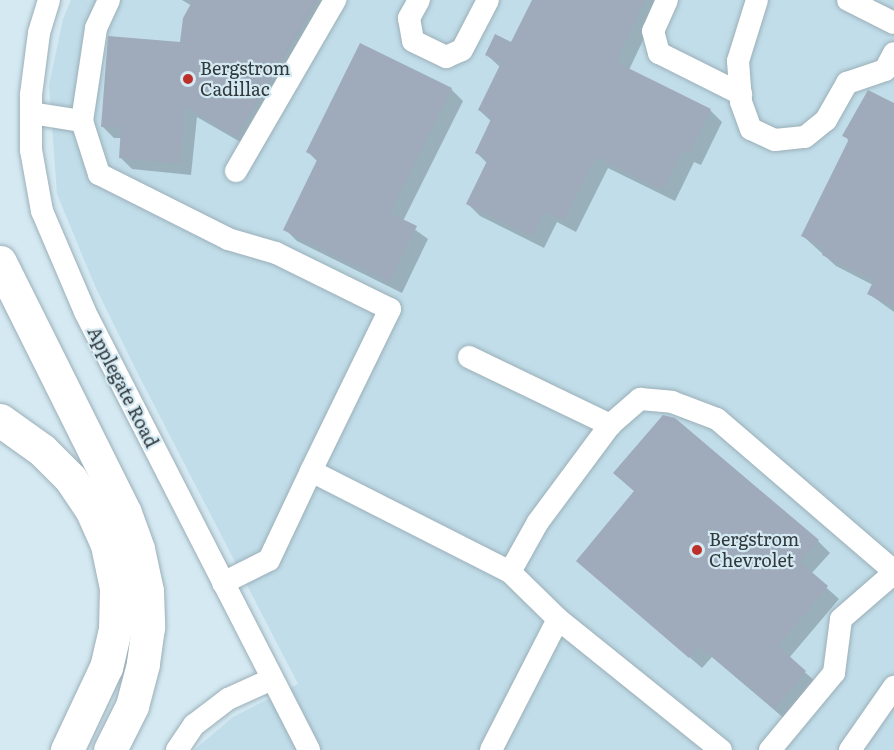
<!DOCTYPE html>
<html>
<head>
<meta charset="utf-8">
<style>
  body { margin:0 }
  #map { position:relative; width:894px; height:750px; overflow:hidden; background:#d4e9f2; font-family:Literata,serif }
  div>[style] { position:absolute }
  .built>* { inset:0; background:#c0dde9 }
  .shadow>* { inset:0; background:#0003 }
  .building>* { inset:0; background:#9faaba }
  .roads { filter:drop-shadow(0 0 2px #9bafb8) drop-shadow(0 0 2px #9bafb8) }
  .minor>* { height:22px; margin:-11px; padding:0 11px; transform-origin:11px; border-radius:11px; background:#fff }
  .highway>* { height:33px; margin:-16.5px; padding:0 16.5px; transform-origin:16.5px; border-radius:16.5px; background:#fff }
  .dots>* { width:16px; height:16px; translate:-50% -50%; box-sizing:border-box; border:3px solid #d4e9f2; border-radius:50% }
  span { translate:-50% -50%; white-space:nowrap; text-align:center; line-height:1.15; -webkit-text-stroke:4.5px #d4e9f2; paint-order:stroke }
  .poi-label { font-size:18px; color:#31393c }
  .left { translate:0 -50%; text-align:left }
  .street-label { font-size:18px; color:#31393c }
</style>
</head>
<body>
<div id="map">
  <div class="built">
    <i style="clip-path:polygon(71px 0,894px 0,894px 750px,194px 750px,233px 717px,298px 684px,136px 370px,95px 286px,57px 194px,49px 85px,63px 19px)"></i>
  </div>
  <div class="shadow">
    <i style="clip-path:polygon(182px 0,336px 0,249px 147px,197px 117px,191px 175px,132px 169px,120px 157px,122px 138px,114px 138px,102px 126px,182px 44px,192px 6px)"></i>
    <i style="clip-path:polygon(534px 0,662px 0,629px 70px,710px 110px,722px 122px,701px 165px,694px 162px,675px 201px,608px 168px,576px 232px,557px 222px,544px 248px,480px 216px,468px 204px,488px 164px,477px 153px,492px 122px,479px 110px,500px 67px,487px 55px,512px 44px)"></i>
    <i style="clip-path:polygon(451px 89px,463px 101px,403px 221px,428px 239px,402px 293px,297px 241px,285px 229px,318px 162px,308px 152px)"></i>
    <i style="clip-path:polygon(894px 104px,894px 312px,869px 294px,873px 285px,836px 266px,803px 236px,849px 141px,844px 135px)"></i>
    <i style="clip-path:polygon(615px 473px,818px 541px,830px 553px,811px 574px,839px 599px,789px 658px,817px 683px,786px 720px,712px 657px,702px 668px,578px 561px,635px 492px)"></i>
  </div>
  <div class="building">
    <i style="clip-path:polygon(193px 0,318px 0,236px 137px,185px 106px,180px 164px,119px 158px,121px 127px,101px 127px,108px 36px,180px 42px,183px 18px)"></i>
    <i style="clip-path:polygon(532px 0,645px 0,616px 62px,711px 109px,689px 154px,682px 151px,663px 190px,596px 157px,564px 221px,545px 212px,532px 237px,466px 204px,488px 159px,475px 153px,492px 117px,478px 110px,501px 63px,485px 55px,495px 34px,511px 42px)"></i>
    <i style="clip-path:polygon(360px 43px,452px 88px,390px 213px,417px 226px,390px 282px,283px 230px,318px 158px,306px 152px)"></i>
    <i style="clip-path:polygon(868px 90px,894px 103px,894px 307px,867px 294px,874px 280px,822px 255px,825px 248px,801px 236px,849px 139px,842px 136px)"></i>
    <i style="clip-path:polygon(663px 415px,675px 418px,819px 540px,800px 562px,828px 586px,778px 646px,806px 671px,774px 709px,699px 646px,689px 658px,576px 561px,634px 491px,613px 473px)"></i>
  </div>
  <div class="roads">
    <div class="minor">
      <i style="left:49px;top:0;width:34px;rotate:107deg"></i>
      <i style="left:39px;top:33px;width:63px;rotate:97.4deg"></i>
      <i style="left:31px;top:95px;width:55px;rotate:90deg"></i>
      <i style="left:31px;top:150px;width:62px;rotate:79.8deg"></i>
      <i style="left:42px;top:211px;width:110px;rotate:66.9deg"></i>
      <i style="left:85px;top:312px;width:492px;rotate:62.9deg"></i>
      <i style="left:419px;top:0;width:21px;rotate:119deg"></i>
      <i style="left:409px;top:18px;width:23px;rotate:80deg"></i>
      <i style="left:413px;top:41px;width:37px;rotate:26deg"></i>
      <i style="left:446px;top:57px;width:17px;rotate:-24deg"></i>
      <i style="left:462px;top:50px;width:56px;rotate:-62.5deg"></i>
      <i style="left:667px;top:0;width:34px;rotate:114deg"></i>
      <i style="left:653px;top:31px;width:23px;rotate:75deg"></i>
      <i style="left:659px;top:53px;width:92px;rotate:26.6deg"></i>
      <i style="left:757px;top:0;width:64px;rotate:107.3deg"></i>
      <i style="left:738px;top:61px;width:41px;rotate:85.8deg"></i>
      <i style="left:741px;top:102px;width:29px;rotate:70deg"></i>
      <i style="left:751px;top:129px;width:26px;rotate:25deg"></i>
      <i style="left:775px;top:140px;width:30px;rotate:-6deg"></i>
      <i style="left:805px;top:137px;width:27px;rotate:-39deg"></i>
      <i style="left:826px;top:120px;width:43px;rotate:-60.4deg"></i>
      <i style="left:847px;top:83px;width:40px;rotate:-18.9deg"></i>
      <i style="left:885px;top:70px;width:19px;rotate:-62deg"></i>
      <i style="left:848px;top:0;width:51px;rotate:26.6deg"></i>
      <i style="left:31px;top:113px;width:52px;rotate:8.9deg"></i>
      <i style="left:82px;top:121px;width:56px;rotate:72.2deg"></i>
      <i style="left:99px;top:174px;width:144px;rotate:26.7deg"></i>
      <i style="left:228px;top:239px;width:50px;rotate:16.3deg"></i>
      <i style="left:276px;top:253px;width:127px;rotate:26.2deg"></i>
      <i style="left:390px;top:309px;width:180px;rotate:116deg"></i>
      <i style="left:82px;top:121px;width:94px;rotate:-81.4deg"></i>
      <i style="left:96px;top:28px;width:31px;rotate:-65deg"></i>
      <i style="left:236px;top:171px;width:198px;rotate:-59.9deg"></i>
      <i style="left:469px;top:357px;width:157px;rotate:25.7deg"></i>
      <i style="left:510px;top:572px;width:57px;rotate:-60.8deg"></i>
      <i style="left:538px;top:522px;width:121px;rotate:-53.4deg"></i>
      <i style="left:610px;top:425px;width:40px;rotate:-41deg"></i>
      <i style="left:640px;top:399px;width:32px;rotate:5deg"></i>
      <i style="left:672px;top:402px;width:48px;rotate:20.7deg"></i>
      <i style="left:717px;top:419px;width:233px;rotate:40.7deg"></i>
      <i style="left:223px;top:583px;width:51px;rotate:-26.6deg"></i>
      <i style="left:269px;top:560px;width:98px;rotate:-64.7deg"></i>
      <i style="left:311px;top:471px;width:223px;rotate:26.9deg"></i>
      <i style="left:510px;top:572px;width:67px;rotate:44.4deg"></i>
      <i style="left:177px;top:750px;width:30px;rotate:-56deg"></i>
      <i style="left:194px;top:725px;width:43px;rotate:-37.4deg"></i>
      <i style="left:228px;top:699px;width:46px;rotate:-24.3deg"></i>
      <i style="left:491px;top:750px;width:147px;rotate:-62.9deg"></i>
      <i style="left:558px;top:619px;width:209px;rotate:38.8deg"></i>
      <i style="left:770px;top:750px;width:100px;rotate:-50.3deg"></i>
      <i style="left:834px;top:673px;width:54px;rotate:-82.6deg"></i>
      <i style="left:841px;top:619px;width:70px;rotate:-41deg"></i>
      <i style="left:850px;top:750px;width:77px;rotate:-55.1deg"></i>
    </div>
    <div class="highway">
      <i style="left:0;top:262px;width:280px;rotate:63.5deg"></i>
      <i style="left:125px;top:513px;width:38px;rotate:70deg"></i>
      <i style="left:138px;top:549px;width:43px;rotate:77.9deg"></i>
      <i style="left:147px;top:591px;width:36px;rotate:88deg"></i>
      <i style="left:148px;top:627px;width:37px;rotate:98deg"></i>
      <i style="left:143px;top:664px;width:43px;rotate:104.7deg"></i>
      <i style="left:132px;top:706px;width:49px;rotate:116.6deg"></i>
      <i style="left:0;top:420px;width:52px;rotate:35.5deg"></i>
      <i style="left:42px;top:450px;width:40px;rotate:45deg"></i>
      <i style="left:70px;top:478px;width:40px;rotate:56deg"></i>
      <i style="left:92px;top:511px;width:37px;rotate:66deg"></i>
      <i style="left:107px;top:545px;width:44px;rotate:78.2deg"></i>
      <i style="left:116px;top:588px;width:41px;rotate:91.4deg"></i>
      <i style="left:115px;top:629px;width:39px;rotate:103deg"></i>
      <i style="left:106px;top:667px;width:92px;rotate:115.2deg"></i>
    </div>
  </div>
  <div class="dots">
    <i style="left:188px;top:79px;background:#bd2f2b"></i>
    <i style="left:697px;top:550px;background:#bd2f2b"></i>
  </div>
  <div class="poi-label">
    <span class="left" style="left:200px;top:79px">Bergstrom<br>Cadillac</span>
    <span class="left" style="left:709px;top:550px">Bergstrom<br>Chevrolet</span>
  </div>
  <div class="street-label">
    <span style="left:123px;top:387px;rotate:63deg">Applegate Road</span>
  </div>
</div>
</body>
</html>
